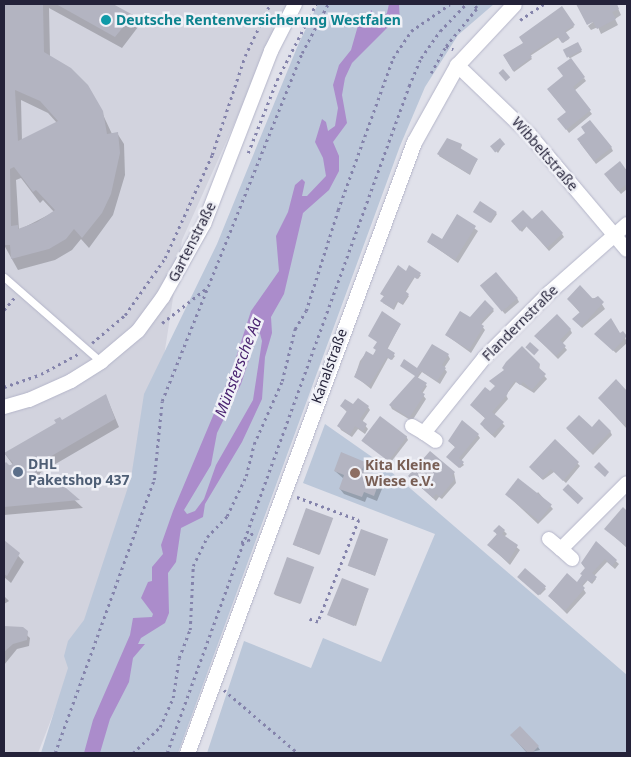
<!DOCTYPE html>
<html>
<head>
<meta charset="utf-8">
<style>
  body { margin:0 }
  #map { position:relative; width:631px; height:757px; overflow:hidden; background:#e0e1ea; font-family:"Noto Sans",sans-serif }
  div>[style] { position:absolute }
  .built>* { inset:0; background:#d2d3de }
  .green>* { inset:0; background:#bbc7d9 }
  .water>* { inset:0; background:#ab8ccb }
  .shadow>* { inset:0; background:#0003; transform-origin:0 0 }
  .building>* { inset:0; background:#b3b4c1; transform-origin:0 0 }
  .path>* { height:2.5px; margin-top:-1.25px; transform-origin:0; background:repeating-linear-gradient(90deg,#8483ab 0 2.5px,transparent 0 6.5px) }
  .roads { filter:drop-shadow(0 0 1px #b4b5c9) drop-shadow(0 0 1px #b4b5c9) }
  .lane>* { height:7px; margin:-3.5px; padding:0 3.5px; transform-origin:3.5px; border-radius:3.5px; background:#fff }
  .street>* { height:14px; margin:-7px; padding:0 7px; transform-origin:7px; border-radius:7px; background:#fff }
  .secondary>* { height:15px; margin:-7.5px; padding:0 7.5px; transform-origin:7.5px; border-radius:7.5px; background:#fff }
  .dots>* { width:14px; height:14px; translate:-50% -50%; box-sizing:border-box; border:2px solid #f0f1f7; border-radius:50% }
  span { translate:-50% -50%; white-space:nowrap; text-align:center; line-height:1.15; -webkit-text-stroke:5px #f0f1f7; paint-order:stroke }
  .culture-label { font-size:14px; color:#0d838f; font-weight:700 }
  .left { translate:0 -50%; text-align:left }
  .street-label { font-size:14px; color:#242239 }
  .service-label { font-size:14px; color:#4e5e75; font-weight:700 }
  .education-label { font-size:14px; color:#785e54; font-weight:700 }
  .water-label { font-size:15px; color:#492270; font-style:italic }
  .frame { position:absolute; inset:0; border:5px solid #242239; pointer-events:none }
</style>
</head>
<body>
<div id="map">
  <div class="built">
    <i style="clip-path:polygon(4px 4px,288px 4px,182px 240px,145px 479px,38px 753px,4px 753px)"></i>
  </div>
  <div class="green">
    <i style="clip-path:polygon(318px 4px,494px 4px,458px 35px,425px 87px,400px 146px,178px 753px,41px 753px,68px 668px,64px 656px,68px 641px,84px 620px,131px 478px,144px 394px,217px 244px,298px 45px)"></i>
    <i style="clip-path:polygon(325px 424px,382px 464px,627px 675px,627px 753px,207px 753px,244px 641px,311px 668px,323px 638px,381px 662px,435px 534px,303px 483px)"></i>
  </div>
  <div class="water">
    <i style="clip-path:polygon(evenodd,389px 4px,399px 4px,400px 23px,395px 21px,391px 24px,352px 63px,345px 78px,342px 95px,347px 123px,333px 142px,339px 156px,339px 171px,329px 190px,303px 213px,284px 294px,271px 317px,272px 333px,265px 357px,262px 399px,242px 442px,205px 504px,203px 517px,181px 528px,176px 562px,168px 573px,169px 613px,165px 623px,141px 638px,138px 644px,145px 644px,133px 658px,129px 682px,110px 719px,100px 753px,84px 753px,93px 720px,130px 635px,133px 618px,152px 617px,153px 614px,141px 598px,148px 582px,152px 581px,152px 567px,163px 554px,161px 545px,173px 511px,231px 373px,251px 311px,279px 271px,276px 236px,288px 212px,295px 185px,302px 179px,305px 182px,302px 196px,307px 196px,326px 176px,323px 158px,315px 142px,322px 119px,326px 122px,328px 131px,335px 126px,338px 108px,333px 85px,339px 65px,351px 50px,359px 22px,372px 10px,371px 22px,375px 25px,387px 13px,389px 4px,259px 330px,262px 341px,253px 400px,216px 465px,204px 499px,195px 511px,187px 514px,184px 510px,211px 465px,217px 433px,241px 384px,259px 330px)"></i>
  </div>
  <div class="shadow">
    <i style="clip-path:polygon(evenodd,4px 4px,110px 4px,132px 16px,138px 27px,122px 48px,49px 8px,50px 56px,98px 104px,112px 134px,117px 133px,124px 144px,125px 175px,113px 215px,89px 248px,81px 239px,72px 250px,55px 260px,18px 270px,4px 245px,4px 4px,21px 100px,48px 113px,57px 123px,22px 141px,21px 100px,4px 4px,21px 178px,40px 203px,43px 200px,54px 212px,19px 230px,16px 180px,21px 178px)"></i>
    <i style="clip-path:polygon(577px 4px,616px 4px,621px 15px,615px 19px,618px 25px,601px 34px,598px 27px,591px 30px,588px 26px,598px 18px,587px 24px)"></i>
    <i style="clip-path:polygon(562px 8px,574px 27px,565px 33px,569px 39px,563px 43px,559px 37px,530px 56px,532px 59px,514px 72px,504px 56px,524px 43px)"></i>
    <i style="left:577px;top:43px;width:10px;height:14px;rotate:61deg"></i>
    <i style="clip-path:polygon(584px 78px,586px 81px,574px 91px,592px 114px,569px 133px,561px 122px,567px 113px,551px 93px)"></i>
    <i style="clip-path:polygon(448px 139px,462px 145px,460px 150px,477px 160px,470px 175px,439px 156px)"></i>
    <i style="clip-path:polygon(580px 143px,611px 147px,613px 151px,596px 164px)"></i>
    <i style="clip-path:polygon(504px 144px,498px 153px,493px 148px)"></i>
    <i style="clip-path:polygon(620px 163px,627px 171px,627px 189px,621px 194px,608px 178px)"></i>
    <i style="clip-path:polygon(476px 213px,496px 213px,497px 214px,491px 223px)"></i>
    <i style="clip-path:polygon(458px 216px,478px 231px,458px 263px,428px 242px,442px 241px)"></i>
    <i style="clip-path:polygon(532px 221px,562px 234px,564px 237px,549px 251px,527px 226px,522px 232px,513px 222px)"></i>
    <i style="clip-path:polygon(406px 272px,421px 275px,418px 279px,415px 277px,405px 293px,409px 296px,403px 305px,398px 302px,394px 310px,383px 303px,385px 297px,381px 294px)"></i>
    <i style="clip-path:polygon(484px 290px,517px 298px,519px 302px,505px 314px)"></i>
    <i style="clip-path:polygon(598px 298px,605px 309px,582px 328px,575px 320px,580px 313px,568px 299px)"></i>
    <i style="clip-path:polygon(485px 302px,494px 311px,481px 325px,485px 330px,471px 353px,446px 335px,470px 318px)"></i>
    <i style="clip-path:polygon(400px 325px,387px 350px,395px 356px,392px 360px,388px 358px,371px 389px,355px 376px,360px 361px,366px 353px,374px 357px,378px 342px)"></i>
    <i style="clip-path:polygon(570px 329px,572px 333px,562px 344px,567px 350px,558px 359px,535px 336px)"></i>
    <i style="clip-path:polygon(623px 332px,627px 343px,616px 353px,595px 334px,619px 335px)"></i>
    <i style="clip-path:polygon(448px 355px,450px 359px,444px 368px,447px 372px,440px 384px,422px 372px,417px 379px,427px 386px,422px 394px,426px 399px,412px 421px,392px 409px,390px 405px,416px 376px,404px 361px,421px 372px,418px 368px)"></i>
    <i style="clip-path:polygon(540px 364px,539px 370px,547px 379px,534px 393px,516px 382px,506px 395px,508px 399px,494px 415px,505px 426px,495px 438px,484px 428px,482px 424px,486px 419px,471px 405px)"></i>
    <i style="clip-path:polygon(616px 381px,627px 393px,627px 429px,599px 398px)"></i>
    <i style="clip-path:polygon(106px 396px,119px 427px,40px 473px,40px 479px,51px 478px,83px 508px,4px 515px,4px 466px,13px 465px,5px 454px)"></i>
    <i style="clip-path:polygon(342px 407px,368px 407px,370px 410px,362px 422px,368px 429px,365px 434px,358px 429px,352px 437px,341px 430px,339px 426px,348px 413px)"></i>
    <i style="clip-path:polygon(567px 429px,592px 429px,610px 431px,612px 435px,593px 455px)"></i>
    <i style="clip-path:polygon(478px 435px,480px 438px,461px 461px,464px 465px,460px 468px,449px 458px,456px 448px,449px 441px)"></i>
    <i style="clip-path:polygon(406px 436px,408px 440px,391px 462px,364px 442px)"></i>
    <i style="clip-path:polygon(555px 441px,580px 466px,566px 483px,554px 472px,543px 480px,531px 469px)"></i>
    <i style="clip-path:polygon(364px 463px,366px 472px,381px 478px,384px 484px,377px 501px,367px 497px,365px 502px,344px 494px,340px 489px,344px 479px,335px 471px)"></i>
    <i style="clip-path:polygon(454px 473px,456px 483px,442px 499px,439px 497px,436px 501px,410px 477px)"></i>
    <i style="clip-path:polygon(538px 492px,553px 509px,538px 524px,506px 494px,535px 496px)"></i>
    <i style="clip-path:polygon(623px 509px,627px 513px,627px 548px,606px 529px)"></i>
    <i style="clip-path:polygon(332px 519px,319px 555px,294px 545px,293px 544px)"></i>
    <i style="clip-path:polygon(499px 526px,507px 534px,504px 537px,520px 550px,510px 565px,489px 545px,497px 535px,495px 531px)"></i>
    <i style="clip-path:polygon(387px 540px,375px 576px,350px 566px,349px 565px)"></i>
    <i style="clip-path:polygon(4px 541px,24px 562px,11px 583px,4px 577px)"></i>
    <i style="clip-path:polygon(596px 543px,619px 564px,615px 569px,607px 562px,594px 576px,596px 579px,592px 584px,588px 580px,582px 587px,586px 593px,567px 614px,549px 596px,581px 587px,579px 581px,586px 569px,582px 564px)"></i>
    <i style="clip-path:polygon(313px 568px,300px 604px,275px 595px,274px 593px)"></i>
    <i style="clip-path:polygon(526px 570px,546px 589px,540px 595px,520px 579px)"></i>
    <i style="clip-path:polygon(368px 590px,356px 626px,330px 616px,330px 615px)"></i>
    <i style="clip-path:polygon(4px 596px,9px 601px,4px 604px)"></i>
    <i style="clip-path:polygon(4px 628px,19px 628px,30px 638px,29px 646px,17px 649px,4px 665px)"></i>
    <i style="clip-path:polygon(511px 735px,538px 747px,540px 750px,527px 753px)"></i>
  </div>
  <div class="building">
    <i style="clip-path:polygon(evenodd,4px 4px,43px 4px,44px 52px,71px 68px,88px 85px,103px 111px,107px 134px,118px 132px,120px 153px,111px 194px,102px 213px,82px 238px,74px 229px,66px 239px,49px 249px,11px 259px,10px 245px,5px 245px,4px 236px,4px 4px,15px 90px,40px 101px,58px 121px,18px 141px,15px 90px,4px 4px,14px 167px,33px 192px,36px 190px,55px 210px,37px 222px,18px 229px,18px 225px,11px 226px,10px 169px,14px 167px)"></i>
    <i style="clip-path:polygon(56px 4px,113px 4px,133px 15px,115px 37px)"></i>
    <i style="clip-path:polygon(576px 4px,617px 4px,619px 9px,612px 12px,616px 19px,597px 29px,593px 22px,587px 25px)"></i>
    <i style="clip-path:polygon(562px 6px,575px 25px,565px 31px,570px 38px,562px 43px,557px 36px,530px 54px,532px 57px,513px 71px,503px 55px,523px 43px,519px 37px)"></i>
    <i style="left:578px;top:42px;width:9px;height:17px;rotate:63deg"></i>
    <i style="clip-path:polygon(571px 58px,585px 77px,573px 87px,591px 110px,566px 130px,557px 119px,566px 112px,547px 89px,563px 76px,557px 68px)"></i>
    <i style="left:503px;top:69px;width:11px;height:6px;rotate:49deg"></i>
    <i style="clip-path:polygon(590px 120px,612px 147px,594px 161px,577px 139px,585px 133px,581px 127px)"></i>
    <i style="clip-path:polygon(447px 138px,462px 144px,460px 148px,478px 159px,469px 174px,437px 154px)"></i>
    <i style="left:500px;top:138px;width:8px;height:13px;rotate:50deg"></i>
    <i style="clip-path:polygon(620px 161px,627px 171px,627px 184px,618px 191px,604px 174px)"></i>
    <i style="left:480px;top:201px;width:20px;height:13px;rotate:33deg"></i>
    <i style="clip-path:polygon(523px 210px,532px 219px,542px 210px,563px 233px,547px 248px,526px 226px,520px 231px,511px 221px)"></i>
    <i style="clip-path:polygon(457px 214px,476px 226px,455px 260px,427px 242px,432px 233px,442px 239px)"></i>
    <i style="clip-path:polygon(398px 265px,406px 271px,409px 265px,421px 273px,417px 279px,414px 277px,405px 291px,409px 294px,402px 304px,397px 301px,393px 309px,380px 301px,384px 296px,380px 294px)"></i>
    <i style="left:496px;top:272px;width:34px;height:21px;rotate:50deg"></i>
    <i style="clip-path:polygon(580px 285px,593px 299px,598px 296px,604px 302px,581px 327px,572px 319px,580px 312px,567px 299px)"></i>
    <i style="clip-path:polygon(485px 300px,494px 309px,483px 319px,481px 324px,484px 326px,469px 350px,445px 335px,460px 311px,470px 317px)"></i>
    <i style="clip-path:polygon(382px 311px,401px 324px,387px 348px,395px 353px,391px 360px,387px 357px,369px 386px,354px 377px,366px 351px,373px 355px,376px 350px,373px 348px,377px 342px,368px 336px)"></i>
    <i style="clip-path:polygon(557px 314px,571px 329px,560px 340px,566px 346px,556px 356px,534px 336px)"></i>
    <i style="clip-path:polygon(611px 318px,620px 333px,623px 331px,627px 336px,613px 351px,594px 334px)"></i>
    <i style="left:530px;top:342px;width:12px;height:7px;rotate:42deg"></i>
    <i style="clip-path:polygon(432px 344px,449px 354px,442px 365px,446px 368px,437px 381px,421px 371px,417px 377px,427px 383px,421px 392px,425px 394px,409px 418px,389px 405px,415px 376px,400px 366px,404px 359px,417px 368px)"></i>
    <i style="clip-path:polygon(522px 346px,540px 364px,538px 367px,546px 374px,532px 390px,523px 382px,520px 385px,515px 381px,510px 387px,507px 395px,492px 412px,504px 422px,492px 435px,480px 424px,485px 418px,470px 405px,485px 387px,490px 391px,495px 386px,489px 381px,504px 370px,502px 368px,506px 362px)"></i>
    <i style="clip-path:polygon(616px 379px,627px 391px,625px 426px,598px 398px)"></i>
    <i style="clip-path:polygon(106px 394px,115px 419px,36px 465px,37px 478px,52px 476px,80px 500px,4px 507px,4px 464px,6px 462px,10px 466px,13px 463px,4px 453px,56px 423px,54px 420px,60px 417px,62px 420px)"></i>
    <i style="clip-path:polygon(358px 398px,369px 406px,360px 419px,367px 424px,363px 431px,355px 426px,350px 435px,337px 426px,347px 411px,340px 406px,345px 399px,353px 404px)"></i>
    <i style="clip-path:polygon(579px 415px,592px 427px,599px 419px,611px 431px,590px 452px,566px 428px)"></i>
    <i style="left:380px;top:416px;width:34px;height:31px;rotate:37deg"></i>
    <i style="clip-path:polygon(462px 420px,479px 434px,459px 458px,464px 462px,459px 468px,446px 457px,455px 447px,448px 441px)"></i>
    <i style="clip-path:polygon(555px 439px,579px 462px,563px 481px,551px 469px,542px 479px,529px 467px)"></i>
    <i style="clip-path:polygon(430px 451px,455px 472px,452px 476px,455px 479px,440px 497px,436px 494px,433px 498px,408px 476px)"></i>
    <i style="clip-path:polygon(341px 452px,365px 462px,362px 470px,381px 477px,374px 496px,364px 492px,362px 497px,339px 489px,344px 475px,334px 471px)"></i>
    <i style="clip-path:polygon(599px 462px,609px 472px,605px 477px,594px 467px)"></i>
    <i style="left:518px;top:478px;width:43px;height:21px;rotate:38deg"></i>
    <i style="left:568px;top:484px;width:21px;height:8px;rotate:43deg"></i>
    <i style="clip-path:polygon(623px 507px,627px 511px,627px 547px,604px 529px)"></i>
    <i style="left:306px;top:508px;width:29px;height:39px;rotate:20deg"></i>
    <i style="clip-path:polygon(499px 525px,505px 530px,502px 534px,518px 545px,508px 562px,487px 545px,497px 534px,493px 531px)"></i>
    <i style="left:361px;top:529px;width:29px;height:39px;rotate:20deg"></i>
    <i style="clip-path:polygon(4px 540px,20px 553px,7px 576px,4px 574px)"></i>
    <i style="clip-path:polygon(596px 541px,617px 560px,612px 566px,605px 559px,592px 573px,597px 577px,591px 583px,587px 580px,582px 585px,585px 588px,565px 611px,548px 596px,567px 573px,577px 582px,582px 575px,580px 574px,585px 568px,581px 563px)"></i>
    <i style="left:287px;top:557px;width:29px;height:39px;rotate:20deg"></i>
    <i style="left:525px;top:568px;width:28px;height:12px;rotate:41deg"></i>
    <i style="left:342px;top:578px;width:29px;height:40px;rotate:22deg"></i>
    <i style="clip-path:polygon(4px 626px,23px 627px,28px 631px,27px 640px,13px 644px,4px 652px)"></i>
    <i style="clip-path:polygon(520px 726px,539px 746px,532px 753px,528px 753px,510px 735px)"></i>
  </div>
  <div class="path">
    <i style="left:520px;top:20px;width:29px;rotate:-34deg"></i>
    <i style="left:446px;top:46px;width:49px;rotate:-50.8deg"></i>
    <i style="left:477px;top:8px;width:6px;rotate:-141deg"></i>
    <i style="left:431px;top:73px;width:31px;rotate:-61deg"></i>
    <i style="left:446px;top:46px;width:8px;rotate:23deg"></i>
    <i style="left:248px;top:153px;width:79px;rotate:-68.3deg"></i>
    <i style="left:277px;top:80px;width:85px;rotate:-62.8deg"></i>
    <i style="left:4px;top:310px;width:16px;rotate:-50deg"></i>
    <i style="left:162px;top:323px;width:58px;rotate:-38deg"></i>
    <i style="left:92px;top:343px;width:43px;rotate:-40.3deg"></i>
    <i style="left:125px;top:315px;width:70px;rotate:-54.9deg"></i>
    <i style="left:165px;top:258px;width:113px;rotate:-65.5deg"></i>
    <i style="left:212px;top:155px;width:104px;rotate:-71.6deg"></i>
    <i style="left:245px;top:56px;width:58px;rotate:-64.3deg"></i>
    <i style="left:4px;top:387px;width:39px;rotate:-19deg"></i>
    <i style="left:41px;top:374px;width:42px;rotate:-28.4deg"></i>
    <i style="left:297px;top:497px;width:66px;rotate:20.4deg"></i>
    <i style="left:359px;top:520px;width:110px;rotate:111.9deg"></i>
    <i style="left:318px;top:622px;width:9px;rotate:-162deg"></i>
    <i style="left:241px;top:542px;width:7px;rotate:-8deg"></i>
    <i style="left:248px;top:541px;width:13px;rotate:-63deg"></i>
    <i style="left:224px;top:690px;width:97px;rotate:40.4deg"></i>
    <i style="left:55px;top:753px;width:290px;rotate:-70.1deg"></i>
    <i style="left:154px;top:480px;width:79px;rotate:-84.2deg"></i>
    <i style="left:162px;top:401px;width:375px;rotate:-68.1deg"></i>
    <i style="left:302px;top:53px;width:55px;rotate:-62deg"></i>
    <i style="left:133px;top:753px;width:37px;rotate:-44deg"></i>
    <i style="left:160px;top:727px;width:32px;rotate:-66deg"></i>
    <i style="left:173px;top:698px;width:40px;rotate:-81.5deg"></i>
    <i style="left:179px;top:658px;width:30px;rotate:-69deg"></i>
    <i style="left:190px;top:630px;width:64px;rotate:-87.3deg"></i>
    <i style="left:193px;top:566px;width:32px;rotate:-64deg"></i>
    <i style="left:207px;top:537px;width:29px;rotate:-46deg"></i>
    <i style="left:227px;top:516px;width:44px;rotate:-64.6deg"></i>
    <i style="left:246px;top:476px;width:33px;rotate:-76deg"></i>
    <i style="left:254px;top:444px;width:69px;rotate:-66deg"></i>
    <i style="left:282px;top:381px;width:54px;rotate:-76deg"></i>
    <i style="left:295px;top:329px;width:21px;rotate:-59deg"></i>
    <i style="left:306px;top:311px;width:106px;rotate:-72.4deg"></i>
    <i style="left:338px;top:210px;width:162px;rotate:-70.1deg"></i>
    <i style="left:393px;top:58px;width:32px;rotate:-56deg"></i>
    <i style="left:411px;top:31px;width:47px;rotate:-34.7deg"></i>
    <i style="left:167px;top:753px;width:710px;rotate:-70.06deg"></i>
    <i style="left:409px;top:86px;width:30px;rotate:-67deg"></i>
    <i style="left:421px;top:58px;width:33px;rotate:-55deg"></i>
    <i style="left:440px;top:31px;width:37px;rotate:-46deg"></i>
  </div>
  <div class="roads">
    <div class="lane">
      <i style="left:4px;top:277px;width:129px;rotate:41.2deg"></i>
    </div>
    <div class="street">
      <i style="left:457px;top:65px;width:101px;rotate:43.8deg"></i>
      <i style="left:530px;top:135px;width:150px;rotate:49.9deg"></i>
      <i style="left:4px;top:407px;width:26px;rotate:-16deg"></i>
      <i style="left:29px;top:400px;width:46px;rotate:-24.3deg"></i>
      <i style="left:71px;top:381px;width:36px;rotate:-32deg"></i>
      <i style="left:101px;top:362px;width:48px;rotate:-40deg"></i>
      <i style="left:138px;top:331px;width:42px;rotate:-53.7deg"></i>
      <i style="left:163px;top:297px;width:84px;rotate:-60.7deg"></i>
      <i style="left:204px;top:224px;width:186px;rotate:-68.8deg"></i>
      <i style="left:271px;top:51px;width:53px;rotate:-62.9deg"></i>
      <i style="left:412px;top:426px;width:14px;rotate:30deg"></i>
      <i style="left:424px;top:433px;width:96px;rotate:-51.3deg"></i>
      <i style="left:484px;top:358px;width:93px;rotate:-45deg"></i>
      <i style="left:550px;top:292px;width:103px;rotate:-41.4deg"></i>
      <i style="left:424px;top:433px;width:14px;rotate:34deg"></i>
      <i style="left:549px;top:539px;width:16px;rotate:40deg"></i>
      <i style="left:561px;top:549px;width:93px;rotate:-45deg"></i>
      <i style="left:561px;top:549px;width:15px;rotate:42deg"></i>
    </div>
    <div class="secondary">
      <i style="left:187px;top:753px;width:652px;rotate:-69.62deg"></i>
      <i style="left:414px;top:142px;width:88px;rotate:-60.8deg"></i>
      <i style="left:457px;top:65px;width:83px;rotate:-46.9deg"></i>
    </div>
  </div>
  <div class="dots">
    <i style="left:106px;top:20px;background:#0f9aa8"></i>
    <i style="left:18px;top:472px;background:#5c6f8a"></i>
    <i style="left:355px;top:473px;background:#8d6e63"></i>
  </div>
  <div class="culture-label">
    <span class="left" style="left:116px;top:20px">Deutsche Rentenversicherung Westfalen</span>
  </div>
  <div class="street-label">
    <span style="left:545px;top:154px;rotate:49deg">Wibbeltstraße</span>
    <span style="left:192px;top:242px;rotate:-63deg">Gartenstraße</span>
    <span style="left:520px;top:323px;rotate:-45deg">Flandernstraße</span>
    <span style="left:329px;top:366px;rotate:-70deg">Kanalstraße</span>
  </div>
  <div class="service-label">
    <span class="left" style="left:28px;top:472px">DHL<br>Paketshop 437</span>
  </div>
  <div class="education-label">
    <span class="left" style="left:365px;top:473px">Kita Kleine<br>Wiese e.V.</span>
  </div>
  <div class="water-label">
    <span style="left:238px;top:367px;rotate:-69deg">Münstersche Aa</span>
  </div>
  <div class="frame"></div>
</div>
</body>
</html>
